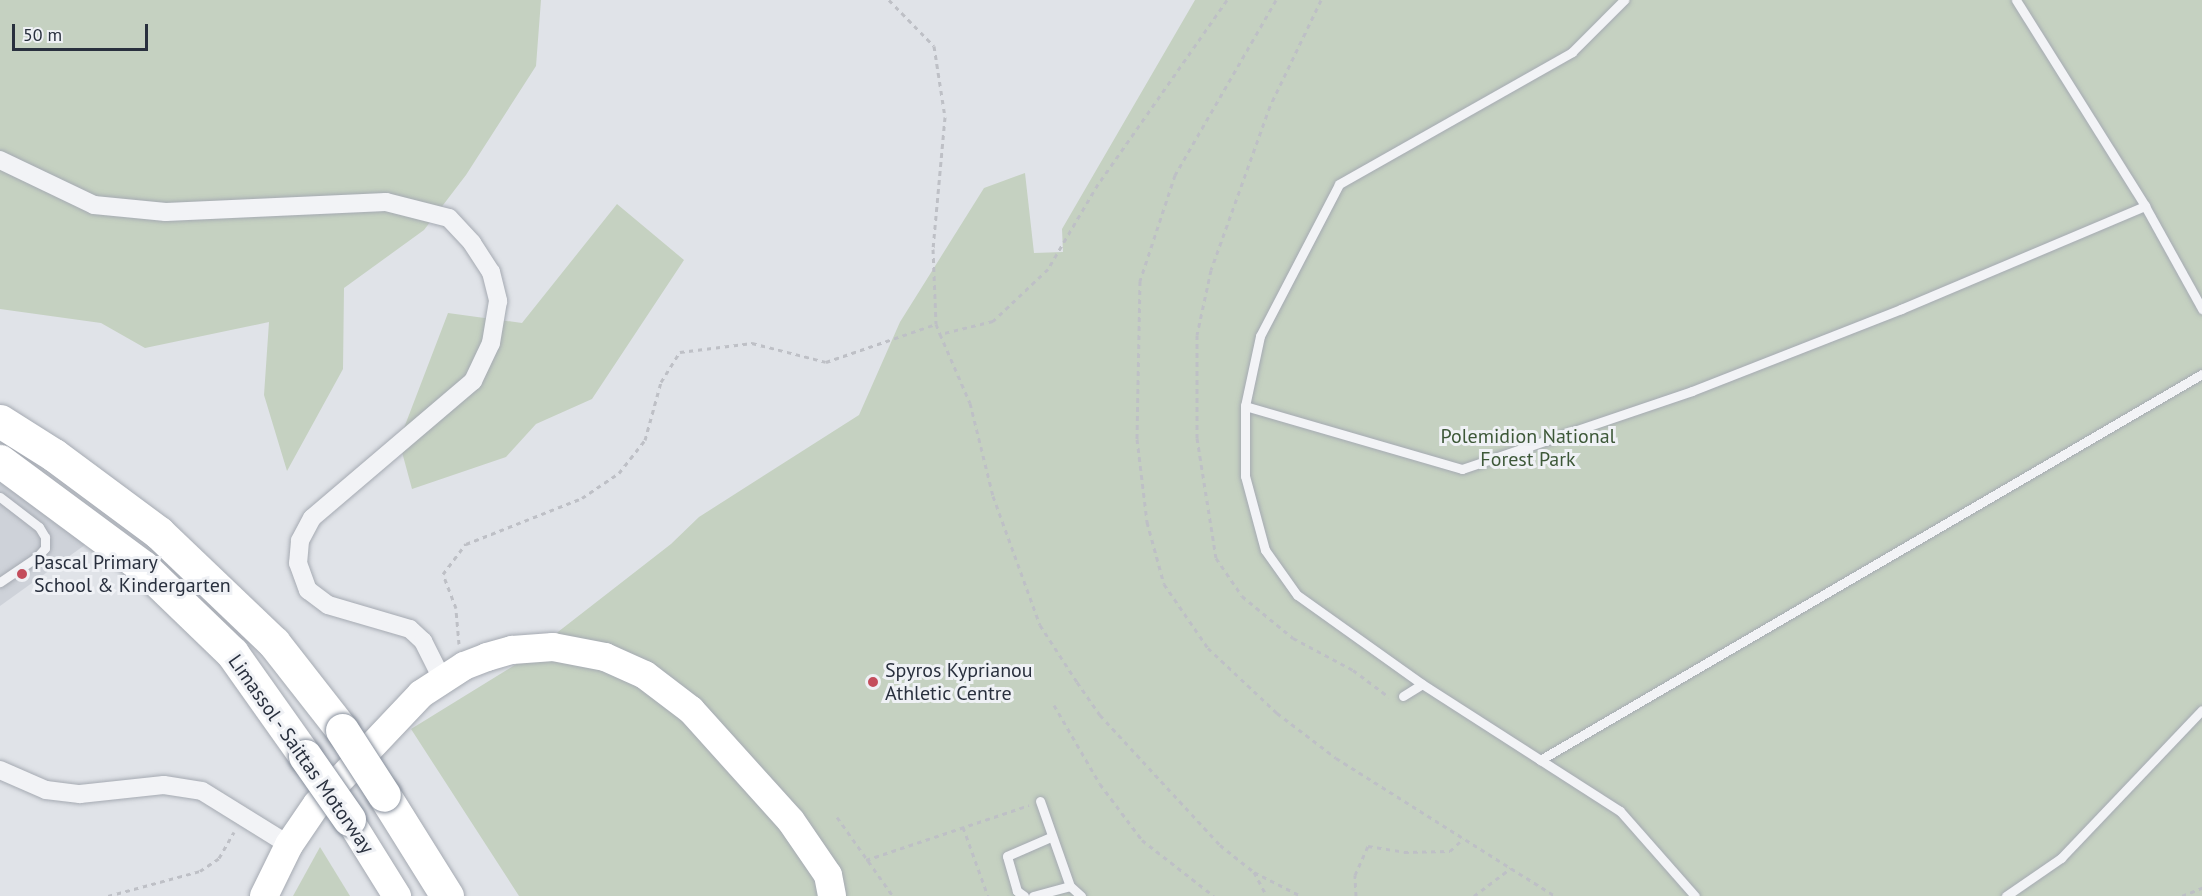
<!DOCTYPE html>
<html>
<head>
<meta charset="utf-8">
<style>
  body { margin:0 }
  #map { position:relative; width:2202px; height:896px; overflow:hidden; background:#e0e3e8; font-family:"PT Sans",sans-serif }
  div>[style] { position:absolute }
  .built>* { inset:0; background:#ced2d9 }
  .green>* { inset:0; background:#c5d1c1 }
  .path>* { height:3px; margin-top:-1.5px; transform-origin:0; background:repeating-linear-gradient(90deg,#bec0c6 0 4.5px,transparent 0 9px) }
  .roads { filter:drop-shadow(0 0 2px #a5aab2) drop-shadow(0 0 2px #a5aab2) }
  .lane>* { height:9px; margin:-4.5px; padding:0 4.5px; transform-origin:4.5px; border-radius:4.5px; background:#f2f3f6 }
  .street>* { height:18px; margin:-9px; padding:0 9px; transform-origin:9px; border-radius:9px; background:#f2f3f6 }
  .primary>* { height:28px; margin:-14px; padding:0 14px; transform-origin:14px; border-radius:14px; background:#fff }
  .highway>* { height:33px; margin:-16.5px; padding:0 16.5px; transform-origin:16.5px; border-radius:16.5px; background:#fff }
  .bridges { filter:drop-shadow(0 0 2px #88909d) drop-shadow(0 0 2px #88909d) }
  .highway-bridge>* { height:33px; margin:-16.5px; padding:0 16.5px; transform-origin:16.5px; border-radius:16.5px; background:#fff }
  .dots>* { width:16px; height:16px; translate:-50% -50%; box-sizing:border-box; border:3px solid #eff1f5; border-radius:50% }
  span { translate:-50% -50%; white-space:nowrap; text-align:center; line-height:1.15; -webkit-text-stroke:6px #eff1f5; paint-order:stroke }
  .park-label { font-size:20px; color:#3d5838 }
  .poi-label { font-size:20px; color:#29303e }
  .left { translate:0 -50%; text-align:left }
  .street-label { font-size:20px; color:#29303e }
  .scale { position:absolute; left:12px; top:24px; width:136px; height:27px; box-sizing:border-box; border:3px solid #29303e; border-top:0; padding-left:8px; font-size:18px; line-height:21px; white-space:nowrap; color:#29303e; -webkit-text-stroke:4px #eff1f5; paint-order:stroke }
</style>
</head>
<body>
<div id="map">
  <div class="built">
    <i style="clip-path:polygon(0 481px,89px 542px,0 606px)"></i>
  </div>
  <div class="green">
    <i style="clip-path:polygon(0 0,541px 0,536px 66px,466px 175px,424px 230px,344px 288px,343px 369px,287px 471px,264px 395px,269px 322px,145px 348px,101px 323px,0 309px)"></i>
    <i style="clip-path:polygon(1195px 0,2202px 0,2202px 896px,519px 896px,411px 729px,518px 663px,671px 544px,699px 517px,859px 415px,900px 322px,984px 188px,1025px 173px,1034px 253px,1063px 252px,1062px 229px)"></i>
    <i style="clip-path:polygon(617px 204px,684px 260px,592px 399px,536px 424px,506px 457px,412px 489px,399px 441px,448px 313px,522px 323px)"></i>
    <i style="clip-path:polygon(320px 847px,350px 896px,293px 896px)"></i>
  </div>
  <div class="path">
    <i style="left:889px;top:0;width:64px;rotate:45.6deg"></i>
    <i style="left:934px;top:46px;width:72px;rotate:81.2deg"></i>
    <i style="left:945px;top:117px;width:133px;rotate:95.2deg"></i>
    <i style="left:933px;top:249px;width:75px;rotate:87.7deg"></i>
    <i style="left:936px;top:324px;width:11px;rotate:68deg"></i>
    <i style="left:1227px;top:0;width:225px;rotate:125deg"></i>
    <i style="left:1098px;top:184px;width:99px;rotate:120.5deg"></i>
    <i style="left:1048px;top:269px;width:76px;rotate:136.6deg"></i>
    <i style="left:993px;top:321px;width:55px;rotate:166.2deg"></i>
    <i style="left:940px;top:334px;width:75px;rotate:66.5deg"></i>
    <i style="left:970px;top:403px;width:96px;rotate:76.1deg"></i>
    <i style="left:993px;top:496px;width:137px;rotate:70deg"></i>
    <i style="left:1040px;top:625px;width:68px;rotate:57deg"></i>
    <i style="left:1077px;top:682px;width:40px;rotate:55.1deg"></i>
    <i style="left:1100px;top:715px;width:177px;rotate:47.3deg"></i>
    <i style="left:1220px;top:845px;width:43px;rotate:38.5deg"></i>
    <i style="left:1254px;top:872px;width:53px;rotate:27.1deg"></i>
    <i style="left:1276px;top:0;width:202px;rotate:120deg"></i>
    <i style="left:1175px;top:175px;width:112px;rotate:108.3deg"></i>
    <i style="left:1140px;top:281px;width:158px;rotate:91.1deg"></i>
    <i style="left:1137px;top:439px;width:84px;rotate:83.1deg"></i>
    <i style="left:1147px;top:522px;width:64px;rotate:74.7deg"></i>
    <i style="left:1164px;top:584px;width:78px;rotate:55.5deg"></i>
    <i style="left:1208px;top:648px;width:95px;rotate:43.3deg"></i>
    <i style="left:1277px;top:713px;width:74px;rotate:37.3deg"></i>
    <i style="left:1336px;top:758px;width:259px;rotate:32.2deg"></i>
    <i style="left:1321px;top:0;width:118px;rotate:115.7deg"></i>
    <i style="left:1270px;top:106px;width:174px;rotate:109.8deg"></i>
    <i style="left:1211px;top:270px;width:66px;rotate:102.2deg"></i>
    <i style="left:1197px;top:335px;width:103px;rotate:90deg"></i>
    <i style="left:1197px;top:438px;width:121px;rotate:81deg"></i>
    <i style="left:1216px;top:558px;width:46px;rotate:55.6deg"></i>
    <i style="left:1242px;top:596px;width:66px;rotate:39.5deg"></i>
    <i style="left:1293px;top:638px;width:68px;rotate:28.1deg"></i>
    <i style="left:1353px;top:670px;width:45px;rotate:36.9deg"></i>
    <i style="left:459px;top:644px;width:36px;rotate:-95deg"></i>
    <i style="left:456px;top:608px;width:36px;rotate:-111deg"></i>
    <i style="left:443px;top:574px;width:38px;rotate:-53deg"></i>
    <i style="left:466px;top:544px;width:125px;rotate:-21.6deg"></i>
    <i style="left:582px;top:498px;width:45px;rotate:-34deg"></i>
    <i style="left:619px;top:473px;width:42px;rotate:-51.8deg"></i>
    <i style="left:645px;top:440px;width:60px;rotate:-74.6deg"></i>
    <i style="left:661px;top:382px;width:36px;rotate:-58deg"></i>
    <i style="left:680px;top:352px;width:73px;rotate:-7.1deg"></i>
    <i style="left:752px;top:343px;width:76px;rotate:14.4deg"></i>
    <i style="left:826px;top:362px;width:116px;rotate:-19.1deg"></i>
    <i style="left:1054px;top:705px;width:91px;rotate:59.8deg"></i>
    <i style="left:1100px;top:784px;width:70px;rotate:53.1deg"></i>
    <i style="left:1142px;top:840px;width:91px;rotate:37.9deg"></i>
    <i style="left:837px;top:817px;width:97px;rotate:54.7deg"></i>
    <i style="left:963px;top:827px;width:73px;rotate:70.1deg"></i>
    <i style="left:866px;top:860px;width:172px;rotate:-18.6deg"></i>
    <i style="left:1254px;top:872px;width:27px;rotate:62deg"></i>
    <i style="left:108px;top:896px;width:95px;rotate:-15.2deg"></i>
    <i style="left:200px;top:871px;width:23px;rotate:-34deg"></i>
    <i style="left:219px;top:858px;width:30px;rotate:-60deg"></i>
    <i style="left:1356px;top:896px;width:21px;rotate:-93deg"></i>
    <i style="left:1355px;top:875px;width:32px;rotate:-66deg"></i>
    <i style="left:1368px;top:846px;width:36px;rotate:9deg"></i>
    <i style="left:1404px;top:852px;width:46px;rotate:-1.2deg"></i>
    <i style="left:1450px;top:851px;width:18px;rotate:-43deg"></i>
    <i style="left:1474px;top:896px;width:46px;rotate:-37.1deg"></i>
    <i style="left:2182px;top:896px;width:22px;rotate:-22deg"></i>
  </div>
  <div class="roads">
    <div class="lane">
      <i style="left:2016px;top:0;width:243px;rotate:57.9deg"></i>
      <i style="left:2145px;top:206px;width:118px;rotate:61deg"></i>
      <i style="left:1245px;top:406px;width:72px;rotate:-77.9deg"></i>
      <i style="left:1260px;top:336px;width:171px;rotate:-62.5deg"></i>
      <i style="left:1339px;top:184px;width:268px;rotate:-29.5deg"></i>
      <i style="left:1572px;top:52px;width:74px;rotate:-45deg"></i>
      <i style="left:0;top:497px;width:49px;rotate:37.6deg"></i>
      <i style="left:39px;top:527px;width:12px;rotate:59deg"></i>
      <i style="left:45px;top:537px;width:11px;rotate:90deg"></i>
      <i style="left:45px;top:548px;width:12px;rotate:132deg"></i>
      <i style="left:37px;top:557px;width:45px;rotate:146deg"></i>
      <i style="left:1422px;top:684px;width:153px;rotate:-144.5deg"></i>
      <i style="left:1297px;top:595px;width:55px;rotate:-125.4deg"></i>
      <i style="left:1265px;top:550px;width:77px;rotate:-105.1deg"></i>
      <i style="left:1245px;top:476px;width:70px;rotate:-90deg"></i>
      <i style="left:1245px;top:406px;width:226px;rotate:16.2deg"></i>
      <i style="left:1462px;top:469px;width:243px;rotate:-18.7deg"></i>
      <i style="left:1692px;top:391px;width:225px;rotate:-21.4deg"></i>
      <i style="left:1901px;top:309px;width:265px;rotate:-22.9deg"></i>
      <i style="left:1403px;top:696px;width:22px;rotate:-32deg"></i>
      <i style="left:1422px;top:684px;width:235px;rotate:32.7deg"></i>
      <i style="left:1620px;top:811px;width:113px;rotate:48.6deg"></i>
      <i style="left:1540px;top:760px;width:766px;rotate:-30.25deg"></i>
      <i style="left:1040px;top:801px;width:90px;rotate:70.6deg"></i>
      <i style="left:1070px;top:886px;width:15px;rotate:42deg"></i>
      <i style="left:1024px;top:896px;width:9px;rotate:-144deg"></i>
      <i style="left:1017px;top:891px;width:36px;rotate:-106deg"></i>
      <i style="left:1007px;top:856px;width:48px;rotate:-23.4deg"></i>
      <i style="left:1033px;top:896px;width:38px;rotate:-15deg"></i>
      <i style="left:2006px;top:896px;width:67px;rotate:-34.6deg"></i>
      <i style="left:2061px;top:858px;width:204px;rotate:-46.4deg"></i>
    </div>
    <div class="street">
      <i style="left:0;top:160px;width:104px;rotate:25.6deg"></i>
      <i style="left:94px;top:205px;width:72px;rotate:5.6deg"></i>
      <i style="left:166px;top:212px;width:220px;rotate:-2.6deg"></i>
      <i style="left:386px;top:202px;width:65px;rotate:14.3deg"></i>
      <i style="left:449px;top:218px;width:34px;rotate:47deg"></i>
      <i style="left:472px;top:243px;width:35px;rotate:57deg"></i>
      <i style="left:491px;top:272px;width:30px;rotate:76deg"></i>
      <i style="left:498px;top:301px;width:43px;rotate:99.5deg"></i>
      <i style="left:491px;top:343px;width:42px;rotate:115.3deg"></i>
      <i style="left:473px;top:381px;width:211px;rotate:139.6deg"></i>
      <i style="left:312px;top:518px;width:26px;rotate:118deg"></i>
      <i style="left:300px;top:541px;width:22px;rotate:95deg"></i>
      <i style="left:298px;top:563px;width:29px;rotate:70deg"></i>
      <i style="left:308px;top:590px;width:25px;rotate:37deg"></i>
      <i style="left:328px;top:605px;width:85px;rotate:16.3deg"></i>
      <i style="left:410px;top:629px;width:18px;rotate:43deg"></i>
      <i style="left:423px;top:641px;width:42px;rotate:63.4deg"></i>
      <i style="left:0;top:770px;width:50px;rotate:23.5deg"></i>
      <i style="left:46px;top:790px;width:34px;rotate:7deg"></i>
      <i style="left:80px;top:794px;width:84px;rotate:-6.1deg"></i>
      <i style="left:164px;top:785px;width:38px;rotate:9deg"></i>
      <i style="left:202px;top:791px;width:102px;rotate:31.8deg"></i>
    </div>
    <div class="primary">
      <i style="left:349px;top:819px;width:91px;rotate:58.1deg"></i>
      <i style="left:264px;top:896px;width:57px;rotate:-63.9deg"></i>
      <i style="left:289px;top:845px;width:50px;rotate:-55.7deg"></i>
      <i style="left:317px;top:804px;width:151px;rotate:-46.6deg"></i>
      <i style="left:421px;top:694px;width:51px;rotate:-33.1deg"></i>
      <i style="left:464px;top:666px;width:25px;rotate:-21deg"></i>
      <i style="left:487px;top:657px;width:26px;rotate:-16deg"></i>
      <i style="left:512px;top:650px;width:41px;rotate:-4.2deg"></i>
      <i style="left:553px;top:647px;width:53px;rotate:10.9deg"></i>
      <i style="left:605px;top:657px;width:44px;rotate:24.2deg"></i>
      <i style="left:645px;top:675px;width:58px;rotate:37.3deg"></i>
      <i style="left:691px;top:710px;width:149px;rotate:48deg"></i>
      <i style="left:791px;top:821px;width:65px;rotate:55.6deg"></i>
      <i style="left:828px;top:875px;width:21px;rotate:79deg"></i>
    </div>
    <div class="highway">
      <i style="left:0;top:421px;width:64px;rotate:32.2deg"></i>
      <i style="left:54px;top:455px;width:131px;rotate:36.6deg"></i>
      <i style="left:159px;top:533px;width:159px;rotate:43.7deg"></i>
      <i style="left:274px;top:643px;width:110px;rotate:52deg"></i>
      <i style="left:0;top:461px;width:178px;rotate:36.5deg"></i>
      <i style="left:143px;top:567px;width:124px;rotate:44deg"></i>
      <i style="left:232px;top:653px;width:126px;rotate:54.7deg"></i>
      <i style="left:384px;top:795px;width:119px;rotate:58deg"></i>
    </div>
  </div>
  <div class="bridges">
    <div class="highway-bridge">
      <i style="left:342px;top:730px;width:77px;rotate:57.1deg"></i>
      <i style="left:305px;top:756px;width:77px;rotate:55.1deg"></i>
    </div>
  </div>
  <div class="dots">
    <i style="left:22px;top:574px;background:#c44d5c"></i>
    <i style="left:873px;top:682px;background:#c44d5c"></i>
  </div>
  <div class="park-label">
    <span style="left:1528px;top:448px">Polemidion National<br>Forest Park</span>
  </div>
  <div class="poi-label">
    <span class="left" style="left:34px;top:574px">Pascal Primary<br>School &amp; Kindergarten</span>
    <span class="left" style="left:885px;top:682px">Spyros Kyprianou<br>Athletic Centre</span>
  </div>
  <div class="street-label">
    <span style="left:301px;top:754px;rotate:55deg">Limassol - Saittas Motorway</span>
  </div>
  <div class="scale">50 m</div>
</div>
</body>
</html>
